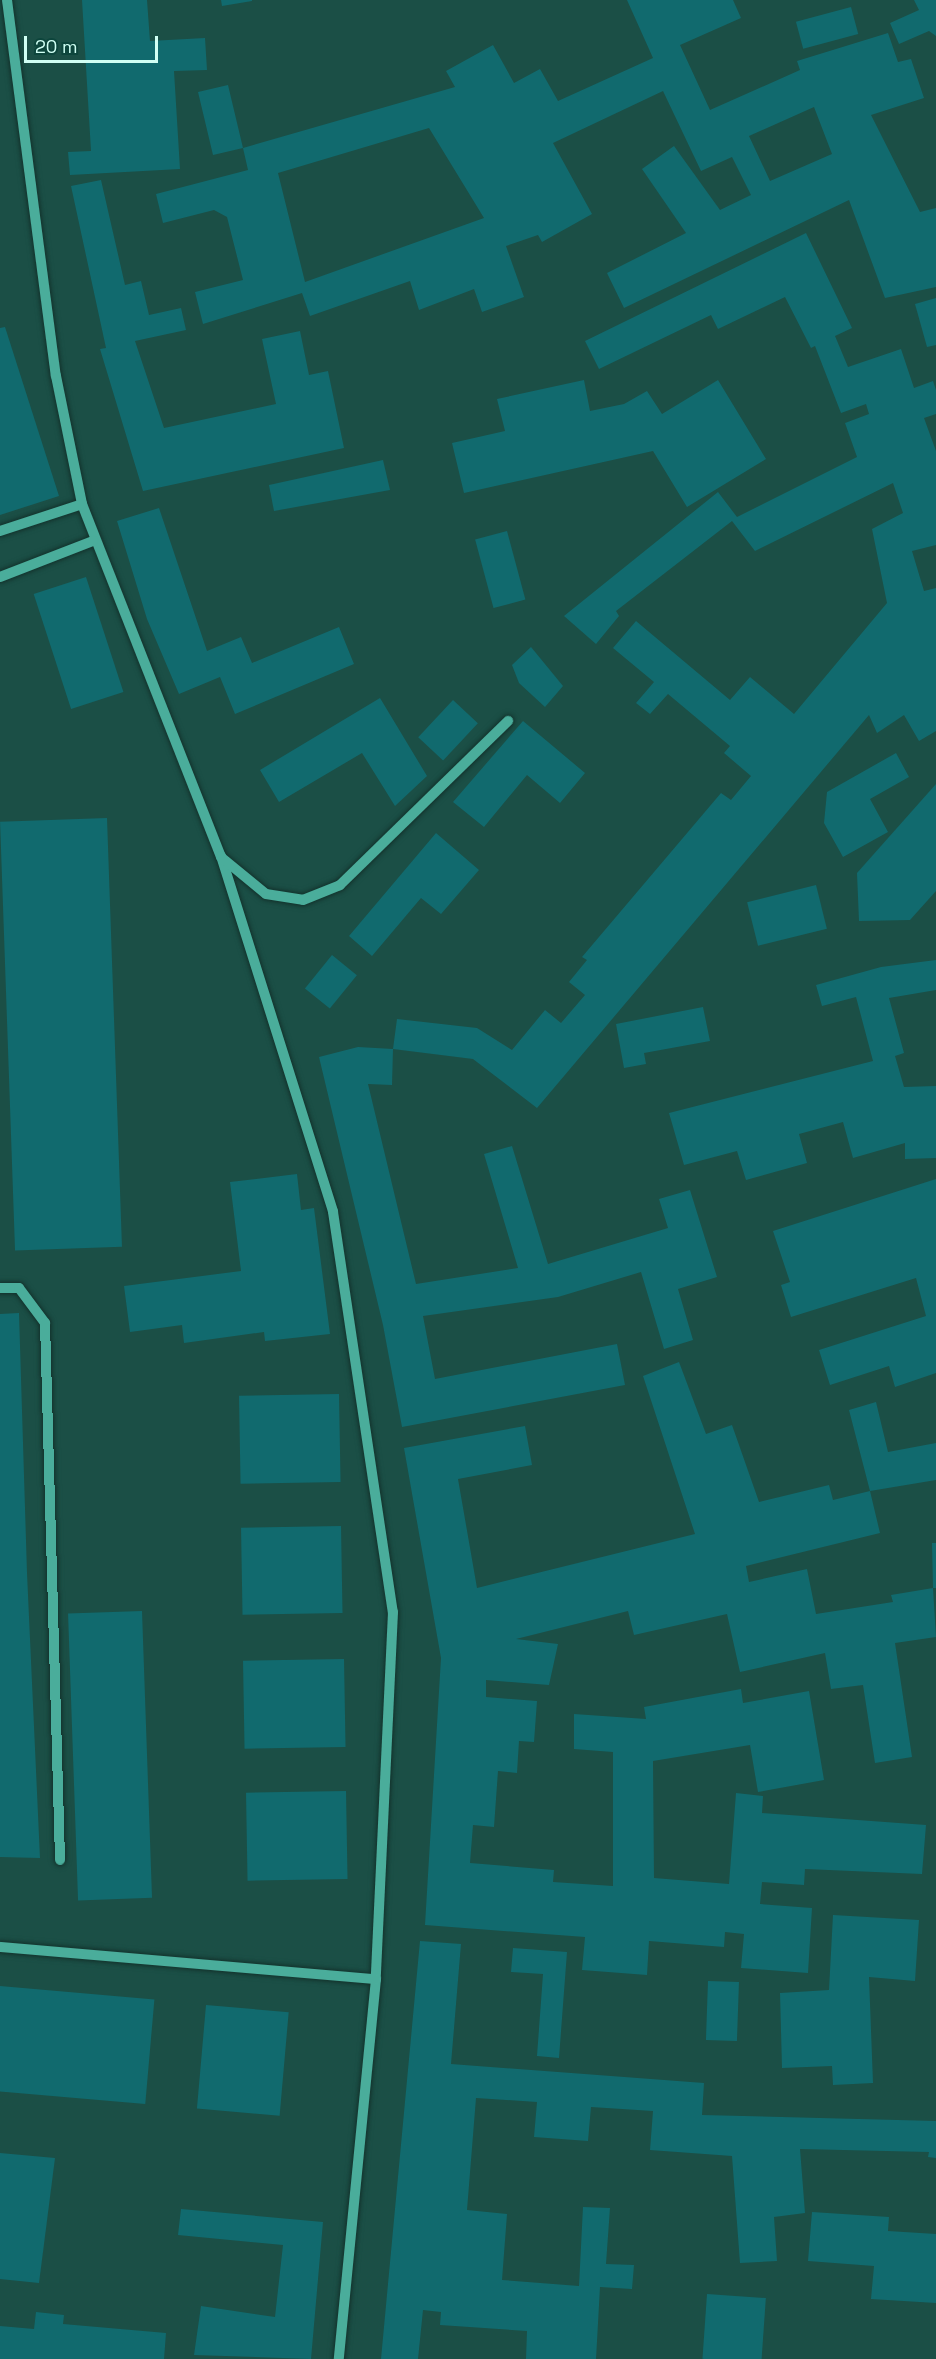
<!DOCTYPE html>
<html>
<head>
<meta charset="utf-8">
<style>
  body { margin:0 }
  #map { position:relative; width:936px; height:2359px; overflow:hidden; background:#1b4f46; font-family:"Space Grotesk",sans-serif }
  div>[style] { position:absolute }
  .building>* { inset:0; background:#116a6e; transform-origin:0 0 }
  .roads { filter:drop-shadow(0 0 2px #13322c) drop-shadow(0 0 2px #13322c) }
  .minor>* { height:10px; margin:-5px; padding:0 5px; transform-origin:5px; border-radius:5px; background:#4aad9b }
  span { translate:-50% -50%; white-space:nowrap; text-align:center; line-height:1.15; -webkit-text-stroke:4.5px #0d453c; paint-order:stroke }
  .scale { position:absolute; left:24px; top:36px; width:134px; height:27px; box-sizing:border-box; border:3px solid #d1fff4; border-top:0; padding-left:8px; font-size:18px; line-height:21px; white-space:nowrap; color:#d1fff4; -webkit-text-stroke:4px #0d453c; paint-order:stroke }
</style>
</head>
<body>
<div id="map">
  <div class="building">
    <i style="clip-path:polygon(82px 0,147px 0,150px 41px,205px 38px,207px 70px,174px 71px,180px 169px,70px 175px,68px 152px,91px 151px)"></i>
    <i style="clip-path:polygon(221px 0,252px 0,252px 1px,222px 6px)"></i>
    <i style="clip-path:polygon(evenodd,627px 0,733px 0,741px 18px,680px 45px,710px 110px,800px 70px,797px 61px,888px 33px,898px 62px,911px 59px,924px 98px,871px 115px,920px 212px,936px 208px,936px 287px,885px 298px,849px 200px,624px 308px,607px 273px,686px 233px,642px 169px,674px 146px,720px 210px,751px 195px,732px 157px,701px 171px,663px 91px,553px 143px,592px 214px,542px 242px,538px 235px,506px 246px,524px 297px,482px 312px,474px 289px,419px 310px,410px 281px,310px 316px,302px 293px,203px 324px,195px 292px,243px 280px,227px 217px,214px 210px,163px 223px,156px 194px,248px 170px,243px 148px,213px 155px,198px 92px,228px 85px,243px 148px,455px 87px,446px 71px,493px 45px,514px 83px,540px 69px,558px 101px,653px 58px,627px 0,814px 107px,832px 154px,770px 181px,749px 136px,814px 107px,627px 0,429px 128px,484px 218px,305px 282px,278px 173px,429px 128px)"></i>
    <i style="clip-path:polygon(914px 0,936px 0,936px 36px,929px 31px,899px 44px,890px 23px,919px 10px)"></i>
    <i style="left:851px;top:7px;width:28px;height:57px;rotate:75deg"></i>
    <i style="clip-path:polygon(101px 180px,125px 285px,141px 281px,149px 315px,181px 308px,186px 330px,135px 341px,164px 428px,276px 404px,262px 339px,300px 331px,309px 375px,328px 371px,344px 448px,143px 491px,100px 349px,106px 348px,71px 186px)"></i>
    <i style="clip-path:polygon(806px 233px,852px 328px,835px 336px,848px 367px,901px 349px,914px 388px,933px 381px,936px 390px,936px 414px,924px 418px,936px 451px,936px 545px,912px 551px,924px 591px,936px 588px,936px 731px,919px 741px,904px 715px,877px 733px,869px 715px,537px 1108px,473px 1059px,393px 1049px,392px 1085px,368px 1084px,416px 1284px,518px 1268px,484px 1154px,512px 1146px,548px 1264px,668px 1228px,659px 1199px,690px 1190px,717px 1277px,678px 1289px,693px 1340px,664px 1349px,641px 1272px,558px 1297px,423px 1316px,435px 1379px,617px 1344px,625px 1385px,402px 1427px,383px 1325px,319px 1057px,358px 1047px,393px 1049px,397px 1019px,477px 1028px,512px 1050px,545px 1010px,561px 1023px,585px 995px,569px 982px,587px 960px,582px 957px,721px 793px,731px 800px,751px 776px,724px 753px,730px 746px,668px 694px,650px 714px,636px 703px,654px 682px,613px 648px,636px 621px,730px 700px,750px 677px,794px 714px,887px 603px,872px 529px,903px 513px,893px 483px,755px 551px,732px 521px,616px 611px,619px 616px,596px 644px,564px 616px,718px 492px,737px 517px,857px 457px,845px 423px,869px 414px,866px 404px,841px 413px,815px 346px,811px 348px,785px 297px,718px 329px,711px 315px,599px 369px,585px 341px)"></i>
    <i style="clip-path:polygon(936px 298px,936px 345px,927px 347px,915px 304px)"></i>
    <i style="clip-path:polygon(5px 327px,59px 496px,0 515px,0 328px)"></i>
    <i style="clip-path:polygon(584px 380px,590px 411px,624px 404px,647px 391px,662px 414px,718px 380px,766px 459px,687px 507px,653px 451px,464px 493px,452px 443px,505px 431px,497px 399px)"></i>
    <i style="clip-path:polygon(383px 460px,390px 490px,274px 511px,269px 485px)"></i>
    <i style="clip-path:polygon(159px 508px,207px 651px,241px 637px,252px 663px,339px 627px,354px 664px,235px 714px,220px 677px,179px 694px,147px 619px,117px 521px)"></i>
    <i style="left:507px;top:531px;width:71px;height:33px;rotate:75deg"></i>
    <i style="left:86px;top:577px;width:121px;height:55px;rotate:72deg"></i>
    <i style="clip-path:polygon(531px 647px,563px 686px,545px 707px,519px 683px,512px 665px)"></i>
    <i style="clip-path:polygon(380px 698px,427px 776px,395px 806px,362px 753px,279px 802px,260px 770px)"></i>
    <i style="left:453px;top:700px;width:34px;height:51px;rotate:43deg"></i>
    <i style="clip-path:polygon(523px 721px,585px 773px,560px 803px,527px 775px,484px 827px,453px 802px)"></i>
    <i style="clip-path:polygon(896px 753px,909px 777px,870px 799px,888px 832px,843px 857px,824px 823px,827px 792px)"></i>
    <i style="clip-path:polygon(936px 784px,936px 891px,910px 920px,859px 921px,857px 873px)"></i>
    <i style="left:107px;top:818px;width:429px;height:107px;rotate:88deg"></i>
    <i style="clip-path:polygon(436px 833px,479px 870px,441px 914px,421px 898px,372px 956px,349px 936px)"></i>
    <i style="left:816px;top:885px;width:45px;height:71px;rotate:76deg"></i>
    <i style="left:332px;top:955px;width:32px;height:43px;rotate:39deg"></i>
    <i style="clip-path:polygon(936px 960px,936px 990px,889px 998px,904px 1053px,895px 1056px,904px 1087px,936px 1086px,936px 1158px,905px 1159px,905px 1143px,853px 1158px,843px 1122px,799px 1134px,807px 1163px,746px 1180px,737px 1151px,684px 1165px,669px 1113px,873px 1061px,856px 997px,822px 1006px,816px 985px,881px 967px)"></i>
    <i style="clip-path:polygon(703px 1007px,710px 1041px,644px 1053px,646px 1064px,624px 1068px,616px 1024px)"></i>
    <i style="clip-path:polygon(297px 1174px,301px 1210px,314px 1208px,330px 1334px,265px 1341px,264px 1332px,184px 1343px,182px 1325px,130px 1332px,124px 1286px,241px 1271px,230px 1182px)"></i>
    <i style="clip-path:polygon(936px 1179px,936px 1373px,895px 1387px,889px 1366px,830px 1385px,819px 1350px,926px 1316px,916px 1278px,791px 1317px,781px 1285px,790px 1282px,773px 1231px)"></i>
    <i style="clip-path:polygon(19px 1313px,27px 1573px,40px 1858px,0 1857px,0 1314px)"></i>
    <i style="clip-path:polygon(679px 1362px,706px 1434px,732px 1425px,759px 1502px,829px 1485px,833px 1500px,870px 1491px,880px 1533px,746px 1566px,749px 1582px,807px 1569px,816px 1614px,893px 1602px,891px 1595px,933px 1588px,936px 1637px,895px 1643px,912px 1757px,875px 1763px,863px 1685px,831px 1689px,825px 1653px,740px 1672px,727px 1614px,634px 1635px,628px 1611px,516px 1639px,558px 1644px,549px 1685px,486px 1680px,486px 1697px,537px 1701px,534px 1742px,519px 1741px,517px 1773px,498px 1771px,494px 1827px,473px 1825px,470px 1863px,554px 1870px,553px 1882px,613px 1886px,613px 1752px,574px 1749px,574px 1714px,646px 1719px,644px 1707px,741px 1689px,743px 1703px,809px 1691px,824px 1780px,758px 1792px,750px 1745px,653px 1761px,654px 1878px,729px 1884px,736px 1793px,763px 1796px,762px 1813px,926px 1825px,922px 1874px,805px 1869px,804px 1885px,762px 1882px,760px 1904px,812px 1908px,808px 1973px,741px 1968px,744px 1934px,725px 1932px,724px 1947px,649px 1941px,647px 1975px,582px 1970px,585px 1937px,425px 1925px,441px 1658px,404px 1448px,525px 1426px,532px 1465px,458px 1479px,477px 1588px,695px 1534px,643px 1376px)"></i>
    <i style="left:339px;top:1394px;width:88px;height:100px;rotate:89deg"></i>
    <i style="clip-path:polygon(876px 1402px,888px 1452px,936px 1443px,936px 1480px,870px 1491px,849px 1410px)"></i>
    <i style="left:341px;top:1526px;width:87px;height:100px;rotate:89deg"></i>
    <i style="clip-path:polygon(932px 1543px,936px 1543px,936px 1588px,933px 1588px)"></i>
    <i style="left:142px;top:1611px;width:287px;height:74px;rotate:88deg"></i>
    <i style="left:344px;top:1659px;width:88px;height:101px;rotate:89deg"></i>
    <i style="left:346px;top:1791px;width:88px;height:100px;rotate:89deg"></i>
    <i style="clip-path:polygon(833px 1915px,919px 1920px,915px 1981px,869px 1977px,873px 2083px,833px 2085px,832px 2066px,782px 2068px,780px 1993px,829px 1990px)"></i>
    <i style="clip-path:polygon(420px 1941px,461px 1944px,451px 2064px,704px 2083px,702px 2115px,936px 2121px,936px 2158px,928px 2157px,929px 2152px,800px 2149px,805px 2213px,774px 2217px,777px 2261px,740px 2263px,732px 2156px,650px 2150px,653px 2111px,591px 2107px,588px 2141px,534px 2137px,537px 2102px,476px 2098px,467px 2210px,507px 2214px,502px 2280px,579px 2286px,583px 2207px,610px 2208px,606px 2264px,634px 2265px,632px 2289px,600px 2287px,596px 2359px,526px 2359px,527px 2331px,440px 2325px,441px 2312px,423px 2310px,418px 2359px,381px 2359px)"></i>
    <i style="clip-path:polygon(513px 1948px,567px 1952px,559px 2058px,537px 2056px,543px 1974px,511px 1972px)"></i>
    <i style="left:708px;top:1981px;width:31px;height:59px;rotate:2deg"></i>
    <i style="left:0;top:1986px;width:155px;height:105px;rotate:5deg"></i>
    <i style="left:206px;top:2005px;width:83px;height:104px;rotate:5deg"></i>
    <i style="clip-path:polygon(0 2153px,55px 2158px,39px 2283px,0 2279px)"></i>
    <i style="clip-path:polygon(181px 2209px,323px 2222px,311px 2359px,194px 2355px,201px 2306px,275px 2317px,283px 2245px,178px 2235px)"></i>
    <i style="clip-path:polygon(812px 2212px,889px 2217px,888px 2231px,936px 2234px,936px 2303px,871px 2299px,874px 2266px,808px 2261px)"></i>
    <i style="left:707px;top:2294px;width:59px;height:65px;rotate:4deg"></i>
    <i style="clip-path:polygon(36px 2312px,64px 2315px,63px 2324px,166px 2333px,164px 2359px,0 2359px,0 2326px,34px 2329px)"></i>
  </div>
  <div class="roads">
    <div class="minor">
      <i style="left:7px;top:0;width:379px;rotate:82.6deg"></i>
      <i style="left:56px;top:376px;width:131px;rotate:78.5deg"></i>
      <i style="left:82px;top:504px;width:378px;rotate:68.5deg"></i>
      <i style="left:221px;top:856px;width:373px;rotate:72.5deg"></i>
      <i style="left:333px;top:1212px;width:404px;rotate:81.5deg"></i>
      <i style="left:393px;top:1612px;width:367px;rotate:92.7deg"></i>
      <i style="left:376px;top:1979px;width:382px;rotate:95.6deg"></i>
      <i style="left:0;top:531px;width:86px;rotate:-18.2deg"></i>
      <i style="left:0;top:577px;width:100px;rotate:-21.2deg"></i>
      <i style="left:221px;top:857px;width:58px;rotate:39.4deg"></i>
      <i style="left:266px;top:894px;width:37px;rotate:9deg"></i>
      <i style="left:303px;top:900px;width:40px;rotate:-22deg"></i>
      <i style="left:340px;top:885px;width:235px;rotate:-44.3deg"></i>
      <i style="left:0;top:1288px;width:19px"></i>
      <i style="left:19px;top:1288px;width:44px;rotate:53.4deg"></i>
      <i style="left:45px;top:1323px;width:537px;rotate:88.4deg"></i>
      <i style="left:0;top:1947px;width:377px;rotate:4.9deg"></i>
    </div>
  </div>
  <div class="scale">20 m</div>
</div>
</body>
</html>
